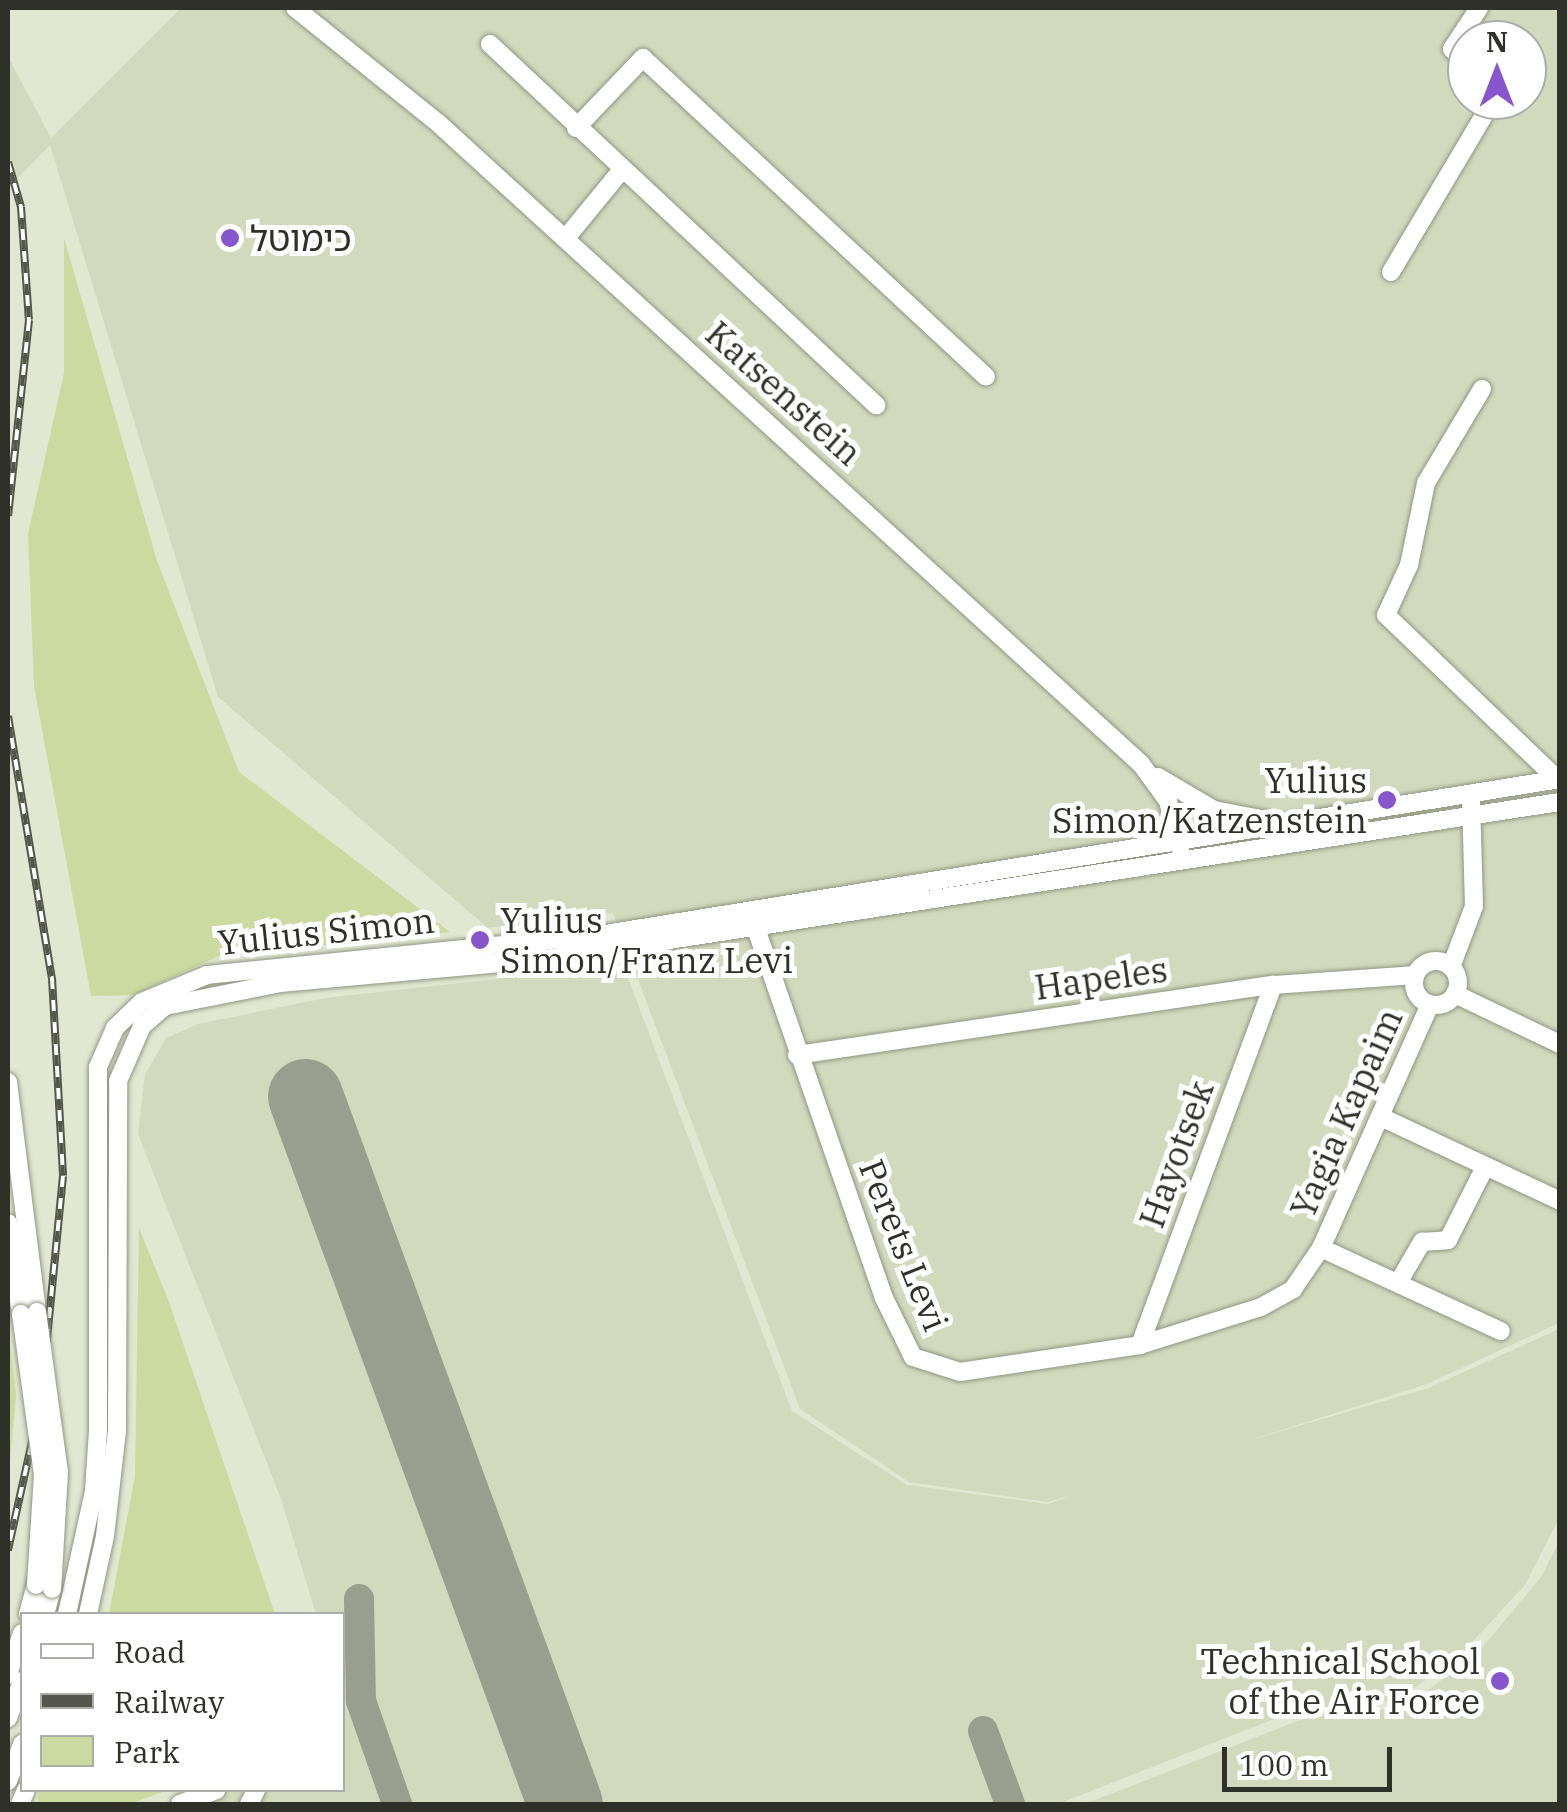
<!DOCTYPE html>
<html>
<head>
<meta charset="utf-8">
<style>
  body { margin:0 }
  #map { position:relative; width:1567px; height:1812px; overflow:hidden; background:#e1e7d1; font-family:"IBM Plex Serif","Noto Sans Hebrew",serif }
  div>[style] { position:absolute }
  .built>* { inset:0; background:#d2dabe }
  .green>* { inset:0; background:#cbdaa0 }
  .taxiway>* { height:30px; margin:-15px; padding:0 15px; transform-origin:15px; border-radius:15px; background:#9a9e8e }
  .runway>* { height:75px; margin:-37.5px; padding:0 37.5px; transform-origin:37.5px; border-radius:37.5px; background:#9a9e8e }
  .roads { filter:drop-shadow(0 0 2px #919782) drop-shadow(0 0 2px #919782) }
  .minor>* { height:18px; margin:-9px; padding:0 9px; transform-origin:9px; border-radius:9px; background:#fff }
  .minor>.ring { margin:-9px; padding:0; box-sizing:content-box; background:none; border:18px solid #fff; border-radius:50% }
  .rail>* { height:8px; margin-top:-4px; transform-origin:0; background:repeating-linear-gradient(90deg,#fff 0 11px,#54564b 0 22px); box-sizing:border-box; border-block:2px solid #54564b }
  .bridges { filter:drop-shadow(0 0 2px #919782) drop-shadow(0 0 2px #919782) }
  .minor-bridge>* { height:18px; margin:-9px; padding:0 9px; transform-origin:9px; border-radius:9px; background:#fff }
  .dots>* { width:28px; height:28px; translate:-50% -50%; box-sizing:border-box; border:5px solid #fff; border-radius:50% }
  span { translate:-50% -50%; white-space:nowrap; text-align:center; line-height:1.15; -webkit-text-stroke:10px #fff; paint-order:stroke }
  .poi-label { font-size:35px; color:#2f3128 }
  .left { translate:0 -50%; text-align:left }
  .right { translate:-100% -50%; text-align:right }
  .street-label { font-size:35px; color:#2f3128 }
  .frame { position:absolute; inset:0; border:10px solid #2f3128; pointer-events:none }
  .legend { position:absolute; left:20px; top:1612px; width:325px; height:180px; box-sizing:border-box; background:#fff; border:2px solid #acada9; margin:0; padding:12px 18px; list-style:none; font-size:30px; color:#2f3128 }
  .legend li { display:flex; align-items:center; gap:20px; height:50px }
  .legend b { width:50px; border:2px solid #acada9 }
  .north { position:absolute; left:1447px; top:20px; width:100px; height:100px; box-sizing:border-box; background:#fff; border:2px solid #acada9; border-radius:50%; rotate:0deg; font-size:28px; font-weight:700; line-height:40px; text-align:center; color:#2f3128 }
  .north::after { content:''; display:block; margin:auto; width:35px; height:45px; background:#8755ce; clip-path:polygon(50% 0,100% 100%,50% 72%,0 100%) }
  .scale { position:absolute; left:1222px; top:1747px; width:170px; height:45px; box-sizing:border-box; border:5px solid #2f3128; border-top:0; padding-left:12px; font-size:30px; line-height:35px; white-space:nowrap; color:#2f3128; -webkit-text-stroke:8px #fff; paint-order:stroke }
</style>
</head>
<body>
<div id="map">
  <div class="built">
    <i style="clip-path:polygon(evenodd,181px 8px,1559px 8px,1559px 1323px,1427px 1384px,1247px 1441px,1426px 1389px,1559px 1329px,1559px 1518px,1525px 1585px,1463px 1652px,1398px 1700px,1292px 1712px,1058px 1804px,200px 1804px,230px 1790px,342px 1790px,342px 1614px,316px 1614px,281px 1499px,138px 1134px,145px 1074px,166px 1038px,198px 1024px,325px 998px,623px 965px,792px 1411px,907px 1485px,1048px 1504px,1076px 1494px,1048px 1502px,909px 1482px,800px 1409px,613px 913px,488px 928px,218px 697px,50px 145px,8px 188px,8px 56px,51px 138px,181px 8px,1467px 40px,1527px 40px,1527px 100px,1467px 100px,1467px 40px)"></i>
    <i style="clip-path:polygon(1559px 1542px,1559px 1804px,1085px 1804px,1303px 1719px,1405px 1707px,1477px 1654px,1541px 1577px)"></i>
  </div>
  <div class="green">
    <i style="clip-path:polygon(64px 238px,157px 561px,239px 772px,450px 932px,219px 956px,132px 995px,91px 996px,34px 686px,28px 534px,64px 373px)"></i>
    <i style="clip-path:polygon(139px 1228px,169px 1302px,275px 1614px,109px 1614px,135px 1476px)"></i>
    <i style="clip-path:polygon(8px 1326px,16px 1395px,8px 1484px)"></i>
    <i style="clip-path:polygon(39px 1790px,168px 1790px,130px 1804px,38px 1804px)"></i>
  </div>
  <div class="taxiway">
    <i style="left:359px;top:1599px;width:102px;rotate:88.9deg"></i>
    <i style="left:361px;top:1701px;width:109px;rotate:70.7deg"></i>
    <i style="left:983px;top:1731px;width:78px;rotate:69.7deg"></i>
    <i style="left:559px;top:1804px;width:14px;rotate:-86deg"></i>
  </div>
  <div class="runway">
    <i style="left:305px;top:1096px;width:754px;rotate:69.84deg"></i>
  </div>
  <div class="roads">
    <div class="minor">
      <i style="left:295px;top:8px;width:184px;rotate:38.8deg"></i>
      <i style="left:438px;top:123px;width:951px;rotate:42.36deg"></i>
      <i style="left:1141px;top:764px;width:46px;rotate:53.9deg"></i>
      <i style="left:1168px;top:801px;width:49px;rotate:75.7deg"></i>
      <i style="left:490px;top:44px;width:529px;rotate:43.08deg"></i>
      <i style="left:1467px;top:65px;width:22px;rotate:-133deg"></i>
      <i style="left:1452px;top:49px;width:49px;rotate:-56.6deg"></i>
      <i style="left:576px;top:128px;width:97px;rotate:-46.3deg"></i>
      <i style="left:643px;top:58px;width:468px;rotate:42.9deg"></i>
      <i style="left:566px;top:238px;width:85px;rotate:-50.7deg"></i>
      <i style="left:1391px;top:272px;width:200px;rotate:-59.3deg"></i>
      <i style="left:1482px;top:389px;width:109px;rotate:120.8deg"></i>
      <i style="left:1426px;top:483px;width:84px;rotate:101.7deg"></i>
      <i style="left:1409px;top:565px;width:55px;rotate:114.7deg"></i>
      <i style="left:1386px;top:615px;width:237px;rotate:43.8deg"></i>
      <i style="left:1158px;top:777px;width:65px;rotate:30.5deg"></i>
      <i style="left:1214px;top:810px;width:53px;rotate:10.9deg"></i>
      <i style="left:752px;top:917px;width:401px;rotate:70.9deg"></i>
      <i style="left:883px;top:1296px;width:68px;rotate:63.8deg"></i>
      <i style="left:913px;top:1357px;width:49px;rotate:17.7deg"></i>
      <i style="left:960px;top:1372px;width:182px;rotate:-8.5deg"></i>
      <i style="left:1140px;top:1345px;width:127px;rotate:-17.4deg"></i>
      <i style="left:1261px;top:1307px;width:37px;rotate:-29deg"></i>
      <i style="left:1293px;top:1289px;width:50px;rotate:-55.7deg"></i>
      <i style="left:1321px;top:1248px;width:267px;rotate:-65.9deg"></i>
      <i class="ring" style="left:1414px;top:961px;width:26px;height:26px"></i>
      <i style="left:1451px;top:967px;width:65px;rotate:-69.3deg"></i>
      <i style="left:1474px;top:906px;width:105px;rotate:-91.6deg"></i>
      <i style="left:1455px;top:994px;width:116px;rotate:25.5deg"></i>
      <i style="left:797px;top:1055px;width:481px;rotate:-8.4deg"></i>
      <i style="left:1273px;top:985px;width:142px;rotate:-4deg"></i>
      <i style="left:8px;top:1082px;width:232px;rotate:82.8deg"></i>
      <i style="left:1383px;top:1118px;width:195px;rotate:25.1deg"></i>
      <i style="left:8px;top:1223px;width:92px;rotate:81.9deg"></i>
      <i style="left:1321px;top:1248px;width:198px;rotate:24.8deg"></i>
      <i style="left:1398px;top:1283px;width:48px;rotate:-59.7deg"></i>
      <i style="left:1422px;top:1242px;width:26px;rotate:-4deg"></i>
      <i style="left:1448px;top:1240px;width:82px;rotate:-63.1deg"></i>
      <i style="left:1140px;top:1345px;width:384px;rotate:-69.7deg"></i>
      <i style="left:28px;top:1614px;width:30px;rotate:-75deg"></i>
      <i style="left:45px;top:1614px;width:26px;rotate:-74deg"></i>
      <i style="left:67px;top:1614px;width:126px;rotate:-77.6deg"></i>
      <i style="left:94px;top:1491px;width:60px;rotate:-86.2deg"></i>
      <i style="left:98px;top:1431px;width:364px;rotate:-90deg"></i>
      <i style="left:98px;top:1067px;width:43px;rotate:-66.4deg"></i>
      <i style="left:115px;top:1028px;width:37px;rotate:-44deg"></i>
      <i style="left:142px;top:1002px;width:70px;rotate:-22.6deg"></i>
      <i style="left:207px;top:975px;width:388px;rotate:-5.8deg"></i>
      <i style="left:593px;top:936px;width:980px;rotate:-9.22deg"></i>
      <i style="left:88px;top:1614px;width:80px;rotate:-77.7deg"></i>
      <i style="left:105px;top:1536px;width:106px;rotate:-83.5deg"></i>
      <i style="left:117px;top:1431px;width:350px;rotate:-89.8deg"></i>
      <i style="left:118px;top:1081px;width:60px;rotate:-66.4deg"></i>
      <i style="left:142px;top:1026px;width:30px;rotate:-41deg"></i>
      <i style="left:165px;top:1006px;width:117px;rotate:-11.3deg"></i>
      <i style="left:280px;top:983px;width:274px;rotate:-5.2deg"></i>
      <i style="left:553px;top:958px;width:1019px;rotate:-8.81deg"></i>
      <i style="left:8px;top:1675px;width:44px;rotate:-71.6deg"></i>
      <i style="left:8px;top:1718px;width:40px;rotate:-69deg"></i>
      <i style="left:8px;top:1781px;width:40px;rotate:-69deg"></i>
      <i style="left:20px;top:1804px;width:15px;rotate:-67deg"></i>
      <i style="left:180px;top:1804px;width:39px;rotate:-21deg"></i>
      <i style="left:249px;top:1804px;width:16px;rotate:-63deg"></i>
    </div>
  </div>
  <div class="rail">
    <i style="left:8px;top:162px;width:47px;rotate:73.9deg"></i>
    <i style="left:21px;top:207px;width:113px;rotate:86deg"></i>
    <i style="left:29px;top:320px;width:197px;rotate:96.1deg"></i>
    <i style="left:8px;top:716px;width:266px;rotate:80.5deg"></i>
    <i style="left:52px;top:978px;width:198px;rotate:86.8deg"></i>
    <i style="left:63px;top:1176px;width:226px;rotate:95.6deg"></i>
    <i style="left:41px;top:1401px;width:153px;rotate:102.5deg"></i>
  </div>
  <div class="bridges">
    <div class="minor-bridge">
      <i style="left:37px;top:1312px;width:162px;rotate:82.2deg"></i>
      <i style="left:59px;top:1472px;width:117px;rotate:93.4deg"></i>
      <i style="left:21px;top:1314px;width:162px;rotate:82.2deg"></i>
      <i style="left:43px;top:1474px;width:111px;rotate:93.6deg"></i>
    </div>
  </div>
  <div class="dots">
    <i style="left:230px;top:238px;background:#8755ce"></i>
    <i style="left:1387px;top:800px;background:#8755ce"></i>
    <i style="left:480px;top:940px;background:#8755ce"></i>
    <i style="left:1500px;top:1681px;background:#8755ce"></i>
  </div>
  <div class="poi-label">
    <span class="left" style="left:250px;top:238px">כימוטל</span>
    <span class="right" style="left:1367px;top:800px">Yulius<br>Simon/Katzenstein</span>
    <span class="left" style="left:500px;top:940px">Yulius<br>Simon/Franz Levi</span>
    <span class="right" style="left:1480px;top:1681px">Technical School<br>of the Air Force</span>
  </div>
  <div class="street-label">
    <span style="left:784px;top:393px;rotate:42deg">Katsenstein</span>
    <span style="left:326px;top:931px;rotate:-6deg">Yulius Simon</span>
    <span style="left:1101px;top:978px;rotate:-8deg">Hapeles</span>
    <span style="left:1346px;top:1113px;rotate:-66deg">Yagia Kapaim</span>
    <span style="left:1176px;top:1154px;rotate:-70deg">Hayotsek</span>
    <span style="left:904px;top:1245px;rotate:68deg">Perets Levi</span>
  </div>
  <div class="frame"></div>
  <ul class="legend">
  <li><b style="height:12px;background:#fff"></b>Road</li>
  <li><b style="height:12px;background:#54564b"></b>Railway</li>
  <li><b style="height:28px;background:#cbdaa0"></b>Park</li>
  </ul>
  <div class="north">N</div>
  <div class="scale">100 m</div>
</div>
</body>
</html>
